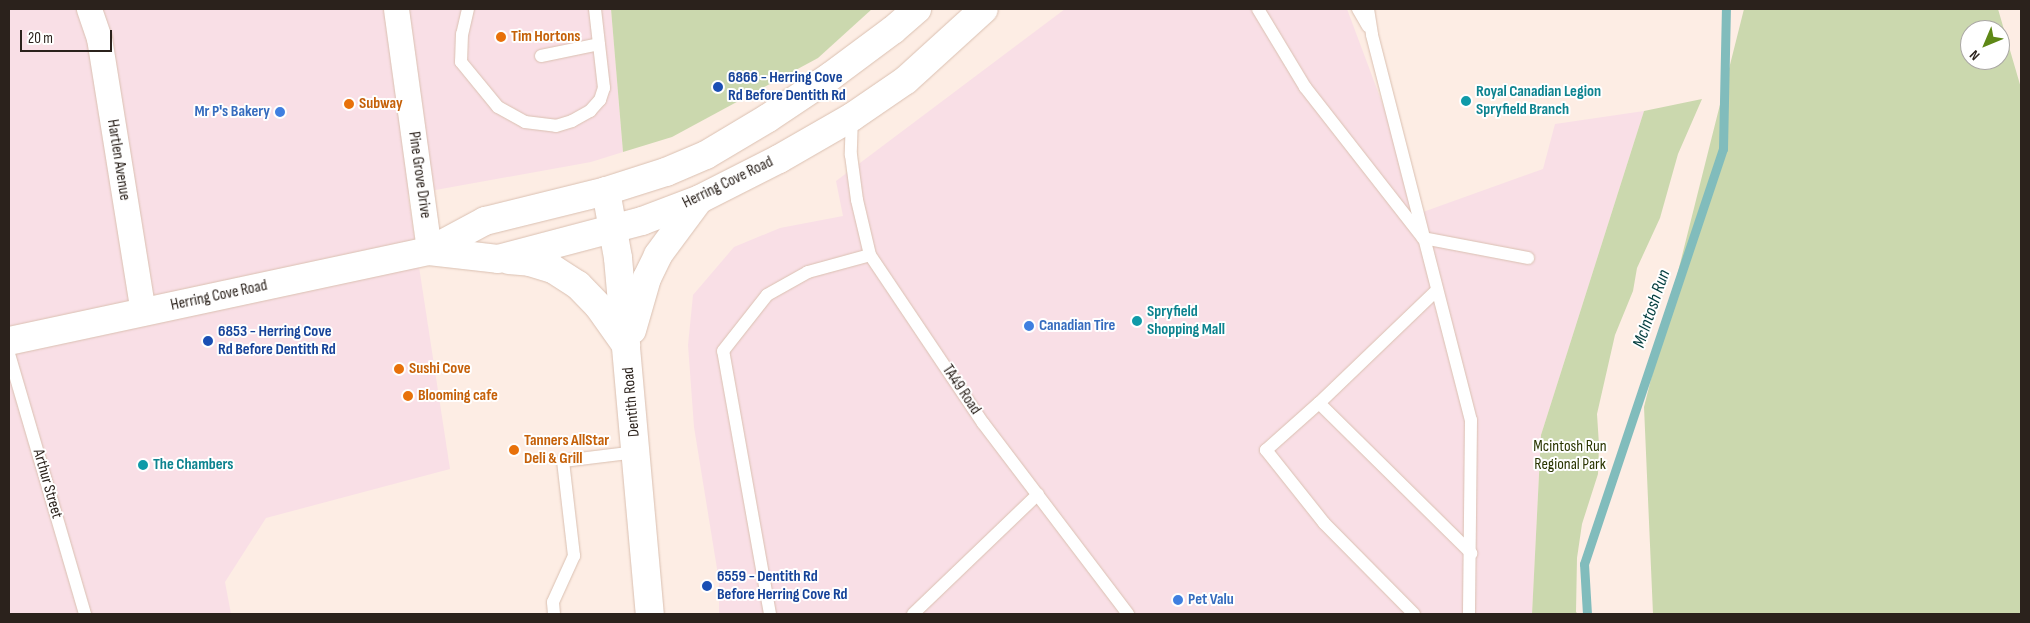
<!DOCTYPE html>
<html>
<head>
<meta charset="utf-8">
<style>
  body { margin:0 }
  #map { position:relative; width:2030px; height:623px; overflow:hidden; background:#fdede4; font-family:"Sofia Sans Condensed",sans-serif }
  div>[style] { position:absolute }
  .commercial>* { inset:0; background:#f9dfe6 }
  .green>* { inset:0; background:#cbd8ae }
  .stream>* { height:9px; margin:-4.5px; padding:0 4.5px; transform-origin:4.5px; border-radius:4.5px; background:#81bcbc }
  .roads { filter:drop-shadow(0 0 1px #dac0b1) drop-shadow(0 0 1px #dac0b1) }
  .service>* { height:12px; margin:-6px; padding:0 6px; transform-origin:6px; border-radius:6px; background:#fff }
  .minor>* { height:25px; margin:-12.5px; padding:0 12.5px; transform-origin:12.5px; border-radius:12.5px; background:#fff }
  .secondary>* { height:28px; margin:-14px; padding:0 14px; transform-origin:14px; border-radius:14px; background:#fff }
  .dots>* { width:14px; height:14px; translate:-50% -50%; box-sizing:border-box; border:2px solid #fff; border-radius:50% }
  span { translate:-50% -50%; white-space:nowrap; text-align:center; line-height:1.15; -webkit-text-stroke:4px #fff; paint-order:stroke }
  .food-label { font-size:16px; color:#c56008; font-weight:700 }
  .left { translate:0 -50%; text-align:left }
  .transit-label { font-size:16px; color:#164399; font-weight:700 }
  .culture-label { font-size:16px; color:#0d838f; font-weight:700 }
  .shop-label { font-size:16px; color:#366cbe; font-weight:700 }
  .right { translate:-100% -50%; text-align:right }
  .street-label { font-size:16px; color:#2b221c }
  .park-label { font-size:16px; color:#2a3501 }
  .water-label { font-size:18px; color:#013c3d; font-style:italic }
  .frame { position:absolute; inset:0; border:10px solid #2b221c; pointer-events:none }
  .north { position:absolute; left:1960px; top:20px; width:50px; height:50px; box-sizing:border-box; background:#fff; border:1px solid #aaa7a4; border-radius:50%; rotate:225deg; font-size:14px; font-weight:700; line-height:20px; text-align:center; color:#2b221c }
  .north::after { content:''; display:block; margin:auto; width:18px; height:22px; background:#5e8816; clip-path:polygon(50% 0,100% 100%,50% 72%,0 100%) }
  .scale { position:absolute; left:20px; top:30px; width:92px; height:22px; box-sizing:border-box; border:2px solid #2b221c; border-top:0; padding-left:6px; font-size:15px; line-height:18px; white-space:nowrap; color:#2b221c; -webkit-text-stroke:4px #fff; paint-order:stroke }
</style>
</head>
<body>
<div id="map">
  <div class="commercial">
    <i style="clip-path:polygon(9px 9px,611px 9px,623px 152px,591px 162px,408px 195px,450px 469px,266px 518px,225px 582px,231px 614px,9px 614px)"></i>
    <i style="clip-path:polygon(1065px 9px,1347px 9px,1423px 212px,1543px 169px,1555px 124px,1644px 111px,1541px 435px,1532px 614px,719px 614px,719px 581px,694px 427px,688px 345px,693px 295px,734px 247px,780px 228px,843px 216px,836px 181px)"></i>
  </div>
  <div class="green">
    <i style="clip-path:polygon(611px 9px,872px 9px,818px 58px,672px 137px,623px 152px)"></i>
    <i style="clip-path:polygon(evenodd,1744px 9px,1998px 9px,2021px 88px,2021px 614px,1653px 614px,1644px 407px,1744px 9px,1970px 30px,2000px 30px,2000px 60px,1970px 60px,1970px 30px)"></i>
    <i style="clip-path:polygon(1702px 99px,1678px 154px,1660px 218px,1637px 268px,1633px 291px,1615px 335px,1597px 414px,1599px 445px,1598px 474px,1582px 524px,1577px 558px,1576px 612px,1578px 614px,1532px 614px,1541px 435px,1644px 111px)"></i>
  </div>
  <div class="stream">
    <i style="left:1587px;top:614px;width:50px;rotate:-93.4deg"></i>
    <i style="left:1584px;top:564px;width:438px;rotate:-71.5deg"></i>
    <i style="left:1723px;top:149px;width:140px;rotate:-88.8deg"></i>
  </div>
  <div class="roads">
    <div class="service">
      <i style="left:468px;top:9px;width:26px;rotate:103deg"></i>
      <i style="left:462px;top:34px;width:28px;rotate:92deg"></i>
      <i style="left:461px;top:62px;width:58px;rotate:50.6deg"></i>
      <i style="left:498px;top:107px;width:31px;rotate:29deg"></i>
      <i style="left:525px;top:122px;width:31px;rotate:7deg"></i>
      <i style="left:556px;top:126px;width:17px;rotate:-17deg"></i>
      <i style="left:572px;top:121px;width:21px;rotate:-29deg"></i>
      <i style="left:590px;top:111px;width:15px;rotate:-48deg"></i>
      <i style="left:600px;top:100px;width:13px;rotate:-72deg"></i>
      <i style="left:604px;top:88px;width:80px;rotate:-96.5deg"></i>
      <i style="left:1258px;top:9px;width:91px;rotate:58.9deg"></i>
      <i style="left:1305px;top:87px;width:192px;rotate:52deg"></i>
      <i style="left:1423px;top:238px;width:107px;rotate:10.8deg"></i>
      <i style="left:1358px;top:9px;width:20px;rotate:60deg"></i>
      <i style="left:1368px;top:9px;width:26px;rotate:81deg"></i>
      <i style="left:1372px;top:35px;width:398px;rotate:75.6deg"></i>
      <i style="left:1471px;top:420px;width:194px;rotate:90.6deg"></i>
      <i style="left:541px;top:56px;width:59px;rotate:-11.7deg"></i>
      <i style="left:852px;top:117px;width:38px;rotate:92deg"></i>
      <i style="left:851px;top:155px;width:45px;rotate:82.4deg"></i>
      <i style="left:857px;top:200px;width:57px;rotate:76.7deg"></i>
      <i style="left:870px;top:255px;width:202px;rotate:56.1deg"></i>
      <i style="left:983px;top:423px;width:240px;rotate:52.8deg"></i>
      <i style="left:1437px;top:290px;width:163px;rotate:136.2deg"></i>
      <i style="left:1319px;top:403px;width:214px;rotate:44.6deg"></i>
      <i style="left:9px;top:354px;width:271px;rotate:73.7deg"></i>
      <i style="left:1319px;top:403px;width:71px;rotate:138.4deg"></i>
      <i style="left:1266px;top:450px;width:93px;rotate:51.5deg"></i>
      <i style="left:1324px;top:523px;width:128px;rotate:45.3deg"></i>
      <i style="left:554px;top:614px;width:12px;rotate:-95deg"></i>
      <i style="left:553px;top:602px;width:51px;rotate:-65.5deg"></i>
      <i style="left:574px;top:556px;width:96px;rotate:-96.6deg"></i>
      <i style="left:563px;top:461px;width:74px;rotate:-7deg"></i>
      <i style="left:770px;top:614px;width:267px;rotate:-100.1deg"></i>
      <i style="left:723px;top:351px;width:71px;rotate:-51.8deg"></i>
      <i style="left:767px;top:295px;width:47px;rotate:-29.3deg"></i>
      <i style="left:808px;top:272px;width:64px;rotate:-15.3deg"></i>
      <i style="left:913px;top:614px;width:173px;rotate:-43.8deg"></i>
    </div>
    <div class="minor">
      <i style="left:89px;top:9px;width:31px;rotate:71deg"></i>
      <i style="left:99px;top:38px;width:278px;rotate:80.9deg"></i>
      <i style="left:396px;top:9px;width:244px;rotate:82.2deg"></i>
    </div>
    <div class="secondary">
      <i style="left:606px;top:191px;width:68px;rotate:79.8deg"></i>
      <i style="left:618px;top:258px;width:357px;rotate:84.9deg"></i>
      <i style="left:429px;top:251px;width:69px;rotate:6.6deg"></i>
      <i style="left:498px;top:259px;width:149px;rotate:-14.8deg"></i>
      <i style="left:642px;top:221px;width:62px;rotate:-20.8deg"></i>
      <i style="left:700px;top:199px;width:89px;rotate:-26.9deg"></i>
      <i style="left:779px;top:159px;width:84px;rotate:-29.9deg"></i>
      <i style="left:852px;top:117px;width:65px;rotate:-34.4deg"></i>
      <i style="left:906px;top:80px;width:105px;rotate:-42.3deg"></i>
      <i style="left:509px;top:260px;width:21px;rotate:5deg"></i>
      <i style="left:530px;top:262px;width:24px;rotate:17deg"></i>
      <i style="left:553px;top:269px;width:30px;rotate:33deg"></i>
      <i style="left:578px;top:285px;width:30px;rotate:46deg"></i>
      <i style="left:599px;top:307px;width:47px;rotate:54.6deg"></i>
      <i style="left:632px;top:330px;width:54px;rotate:-73.9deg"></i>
      <i style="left:647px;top:278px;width:25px;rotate:-64deg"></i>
      <i style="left:658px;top:255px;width:67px;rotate:-53.5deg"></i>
      <i style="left:9px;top:341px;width:430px;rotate:-12.1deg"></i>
      <i style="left:429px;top:251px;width:64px;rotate:-28.2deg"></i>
      <i style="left:485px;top:221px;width:125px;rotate:-13.9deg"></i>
      <i style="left:606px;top:191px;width:63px;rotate:-17.6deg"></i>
      <i style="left:666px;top:172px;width:43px;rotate:-23deg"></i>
      <i style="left:706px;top:155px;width:72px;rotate:-30.8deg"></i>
      <i style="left:768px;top:118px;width:76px;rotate:-33.7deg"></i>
      <i style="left:831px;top:76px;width:77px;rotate:-36.6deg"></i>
      <i style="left:893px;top:30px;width:32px;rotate:-41deg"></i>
    </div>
  </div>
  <div class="dots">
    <i style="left:501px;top:37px;background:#e8710a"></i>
    <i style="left:718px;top:87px;background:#1a4fb4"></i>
    <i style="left:1466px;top:101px;background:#0f9aa8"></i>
    <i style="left:349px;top:104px;background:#e8710a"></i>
    <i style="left:280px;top:112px;background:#3f7fe0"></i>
    <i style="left:1137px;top:321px;background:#0f9aa8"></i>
    <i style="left:1029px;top:326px;background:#3f7fe0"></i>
    <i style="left:208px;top:341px;background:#1a4fb4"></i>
    <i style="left:399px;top:369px;background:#e8710a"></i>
    <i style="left:408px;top:396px;background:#e8710a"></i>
    <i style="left:514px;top:450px;background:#e8710a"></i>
    <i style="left:143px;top:465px;background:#0f9aa8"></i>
    <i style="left:707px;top:586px;background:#1a4fb4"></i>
    <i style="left:1178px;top:600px;background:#3f7fe0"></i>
  </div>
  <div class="food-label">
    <span class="left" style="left:511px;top:37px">Tim Hortons</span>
    <span class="left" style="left:359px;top:104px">Subway</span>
    <span class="left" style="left:409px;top:369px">Sushi Cove</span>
    <span class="left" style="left:418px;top:396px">Blooming cafe</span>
    <span class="left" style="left:524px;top:450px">Tanners AllStar<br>Deli &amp; Grill</span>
  </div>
  <div class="transit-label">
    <span class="left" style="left:728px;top:87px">6866 - Herring Cove<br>Rd Before Dentith Rd</span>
    <span class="left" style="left:218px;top:341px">6853 - Herring Cove<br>Rd Before Dentith Rd</span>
    <span class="left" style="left:717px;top:586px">6559 - Dentith Rd<br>Before Herring Cove Rd</span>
  </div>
  <div class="culture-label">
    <span class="left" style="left:1476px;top:101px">Royal Canadian Legion<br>Spryfield Branch</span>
    <span class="left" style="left:1147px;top:321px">Spryfield<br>Shopping Mall</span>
    <span class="left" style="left:153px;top:465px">The Chambers</span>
  </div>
  <div class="shop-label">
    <span class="right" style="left:270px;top:112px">Mr P's Bakery</span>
    <span class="left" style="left:1039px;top:326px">Canadian Tire</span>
    <span class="left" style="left:1188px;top:600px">Pet Valu</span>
  </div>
  <div class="street-label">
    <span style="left:118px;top:160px;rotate:81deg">Hartlen Avenue</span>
    <span style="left:419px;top:175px;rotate:82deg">Pine Grove Drive</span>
    <span style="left:728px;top:183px;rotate:-26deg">Herring Cove Road</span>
    <span style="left:219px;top:296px;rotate:-12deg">Herring Cove Road</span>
    <span style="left:961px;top:390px;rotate:56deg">TA49 Road</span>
    <span style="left:632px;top:402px;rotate:-95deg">Dentith Road</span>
    <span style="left:47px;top:484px;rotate:74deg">Arthur Street</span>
  </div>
  <div class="park-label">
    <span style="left:1570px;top:456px">Mcintosh Run<br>Regional Park</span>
  </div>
  <div class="water-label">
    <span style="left:1652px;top:309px;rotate:-71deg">McIntosh Run</span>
  </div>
  <div class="frame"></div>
  <div class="north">N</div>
  <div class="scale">20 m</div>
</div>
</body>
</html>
